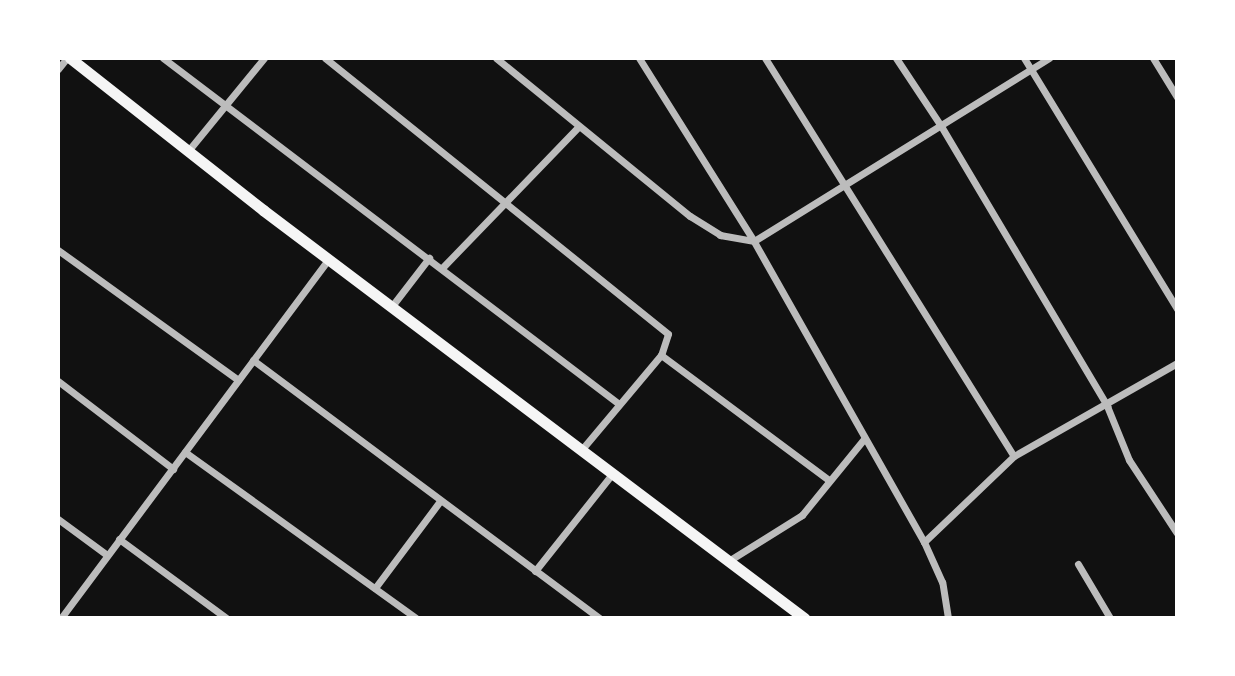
<!DOCTYPE html>
<html>
<head>
<meta charset="utf-8">
<style>
  body { margin:0 }
  #map { position:relative; width:1235px; height:676px; overflow:hidden; background:#111; font-family:"Fira Sans",sans-serif }
  div>[style] { position:absolute }
  .minor>* { height:7px; margin:-3.5px; padding:0 3.5px; transform-origin:3.5px; border-radius:3.5px; background:#bcbcbc }
  .trunk>* { height:11px; margin:-5.5px; padding:0 5.5px; transform-origin:5.5px; border-radius:5.5px; background:#f5f5f5 }
  span { translate:-50% -50%; white-space:nowrap; text-align:center; line-height:1.15; -webkit-text-stroke:6px #fff; paint-order:stroke }
  .frame { position:absolute; inset:0; border:60px solid #fff; pointer-events:none }
</style>
</head>
<body>
<div id="map">
  <div class="minor">
    <i style="left:163px;top:58px;width:572px;rotate:37.19deg"></i>
    <i style="left:325px;top:58px;width:440px;rotate:38.8deg"></i>
    <i style="left:668px;top:334px;width:22px;rotate:108deg"></i>
    <i style="left:661px;top:355px;width:123px;rotate:130deg"></i>
    <i style="left:496px;top:58px;width:250px;rotate:39.2deg"></i>
    <i style="left:690px;top:216px;width:36px;rotate:32deg"></i>
    <i style="left:720px;top:235px;width:35px;rotate:10deg"></i>
    <i style="left:639px;top:58px;width:216px;rotate:57.9deg"></i>
    <i style="left:765px;top:58px;width:469px;rotate:58deg"></i>
    <i style="left:896px;top:58px;width:82px;rotate:56.5deg"></i>
    <i style="left:941px;top:126px;width:326px;rotate:59.3deg"></i>
    <i style="left:1107px;top:406px;width:58px;rotate:67.8deg"></i>
    <i style="left:1129px;top:460px;width:87px;rotate:56.7deg"></i>
    <i style="left:1024px;top:58px;width:294px;rotate:58.6deg"></i>
    <i style="left:1153px;top:58px;width:46px;rotate:58.4deg"></i>
    <i style="left:58px;top:69px;width:14px;rotate:-51deg"></i>
    <i style="left:188px;top:151px;width:120px;rotate:-50.7deg"></i>
    <i style="left:58px;top:250px;width:222px;rotate:35.8deg"></i>
    <i style="left:442px;top:268px;width:196px;rotate:-46deg"></i>
    <i style="left:392px;top:306px;width:61px;rotate:-52.4deg"></i>
    <i style="left:661px;top:355px;width:209px;rotate:36.7deg"></i>
    <i style="left:253px;top:360px;width:432px;rotate:36.7deg"></i>
    <i style="left:58px;top:381px;width:145px;rotate:37.4deg"></i>
    <i style="left:185px;top:452px;width:284px;rotate:35.7deg"></i>
    <i style="left:58px;top:519px;width:61px;rotate:36.3deg"></i>
    <i style="left:119px;top:539px;width:133px;rotate:36.4deg"></i>
    <i style="left:924px;top:542px;width:346px;rotate:-119.5deg"></i>
    <i style="left:754px;top:241px;width:347px;rotate:-31.8deg"></i>
    <i style="left:730px;top:560px;width:85px;rotate:-32deg"></i>
    <i style="left:802px;top:515px;width:98px;rotate:-50.8deg"></i>
    <i style="left:1078px;top:564px;width:63px;rotate:59.3deg"></i>
    <i style="left:535px;top:571px;width:125px;rotate:-51.5deg"></i>
    <i style="left:375px;top:588px;width:109px;rotate:-53.2deg"></i>
    <i style="left:61px;top:618px;width:448px;rotate:-53.3deg"></i>
    <i style="left:948px;top:618px;width:36px;rotate:-99deg"></i>
    <i style="left:942px;top:582px;width:44px;rotate:-114.2deg"></i>
    <i style="left:924px;top:542px;width:124px;rotate:-43.7deg"></i>
    <i style="left:1014px;top:456px;width:188px;rotate:-29.7deg"></i>
  </div>
  <div class="trunk">
    <i style="left:70px;top:58px;width:246px;rotate:38.2deg"></i>
    <i style="left:263px;top:210px;width:678px;rotate:37.02deg"></i>
  </div>
  <div class="frame"></div>
</div>
</body>
</html>
